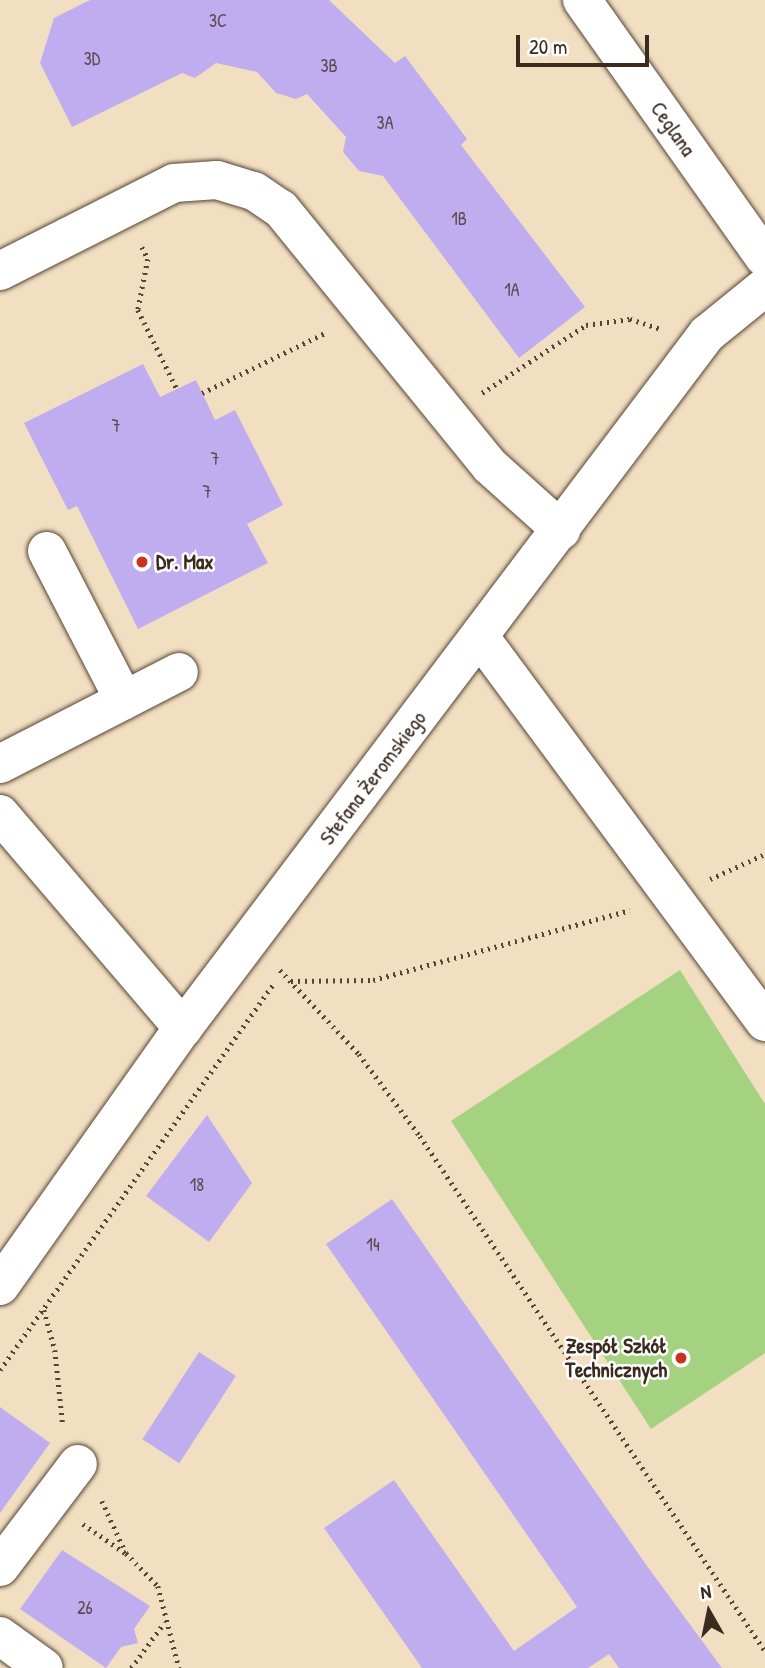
<!DOCTYPE html>
<html>
<head>
<meta charset="utf-8">
<style>
  body { margin:0 }
  #map { position:relative; width:765px; height:1668px; overflow:hidden; background:#f2dfc1; font-family:"Patrick Hand",sans-serif }
  div>[style] { position:absolute }
  .green>* { inset:0; background:#a5d280 }
  .building>* { inset:0; background:#c0adef; transform-origin:0 0 }
  .path>* { height:4.5px; margin-top:-2.25px; transform-origin:0; background:repeating-linear-gradient(90deg,#564536 0 2px,transparent 0 7px) }
  .roads { filter:drop-shadow(0 0 2px #564536) drop-shadow(0 0 2px #564536) }
  .minor>* { height:38px; margin:-19px; padding:0 19px; transform-origin:19px; border-radius:19px; background:#fff }
  .dots>* { width:19px; height:19px; translate:-50% -50%; box-sizing:border-box; border:4px solid #fff; border-radius:50% }
  span { translate:-50% -50%; white-space:nowrap; text-align:center; line-height:1.15; -webkit-text-stroke:5px #fff; paint-order:stroke }
  .number-label { font-size:18px; color:#5c4b52 }
  .number-label span { -webkit-text-stroke-width:0 }
  .street-label { font-size:21px; color:#3b2a1e }
  .poi-label { font-size:21px; color:#3b2a1e; font-weight:700 }
  .left { translate:0 -50%; text-align:left }
  .right { translate:-100% -50%; text-align:right }
  .north { position:absolute; left:674px; top:1577px; width:70px; height:70px; -webkit-text-stroke:5px #fff; paint-order:stroke; rotate:351deg; font-size:19px; font-weight:700; line-height:28px; text-align:center; color:#3b2a1e }
  .north::after { content:''; display:block; margin:auto; width:24px; height:32px; background:#3b2a1e; clip-path:polygon(50% 0,100% 100%,50% 72%,0 100%) }
  .scale { position:absolute; left:516px; top:35px; width:133px; height:32px; box-sizing:border-box; border:4px solid #3b2a1e; border-top:0; padding-left:9px; font-size:21px; line-height:24px; white-space:nowrap; color:#3b2a1e; -webkit-text-stroke:5px #fff; paint-order:stroke }
</style>
</head>
<body>
<div id="map">
  <div class="green">
    <i style="clip-path:polygon(680px 970px,765px 1104px,765px 1353px,651px 1429px,451px 1121px)"></i>
  </div>
  <div class="building">
    <i style="clip-path:polygon(90px 0,329px 0,395px 63px,405px 56px,467px 139px,461px 145px,585px 307px,519px 358px,383px 176px,359px 171px,343px 152px,346px 137px,307px 94px,296px 99px,276px 93px,257px 72px,216px 63px,195px 78px,182px 73px,72px 127px,40px 63px,54px 18px)"></i>
    <i style="clip-path:polygon(143px 364px,160px 397px,196px 380px,215px 420px,235px 410px,283px 505px,247px 524px,268px 563px,138px 629px,77px 506px,68px 510px,24px 423px)"></i>
    <i style="clip-path:polygon(207px 1115px,252px 1183px,209px 1242px,146px 1196px)"></i>
    <i style="clip-path:polygon(392px 1199px,647px 1566px,722px 1668px,619px 1668px,609px 1654px,588px 1668px,422px 1668px,324px 1528px,394px 1480px,514px 1651px,577px 1607px,326px 1244px)"></i>
    <i style="left:199px;top:1352px;width:44px;height:104px;rotate:33deg"></i>
    <i style="clip-path:polygon(0 1407px,50px 1443px,0 1513px)"></i>
    <i style="clip-path:polygon(62px 1550px,150px 1606px,134px 1629px,138px 1643px,121px 1647px,106px 1668px,20px 1609px)"></i>
  </div>
  <div class="path">
    <i style="left:142px;top:247px;width:13px;rotate:63deg"></i>
    <i style="left:148px;top:259px;width:52px;rotate:101.1deg"></i>
    <i style="left:138px;top:310px;width:88px;rotate:63.7deg"></i>
    <i style="left:202px;top:393px;width:139px;rotate:-26deg"></i>
    <i style="left:482px;top:393px;width:124px;rotate:-33.2deg"></i>
    <i style="left:586px;top:325px;width:44px;rotate:-7.8deg"></i>
    <i style="left:630px;top:319px;width:32px;rotate:18deg"></i>
    <i style="left:710px;top:879px;width:60px;rotate:-24.4deg"></i>
    <i style="left:280px;top:970px;width:115px;rotate:46.8deg"></i>
    <i style="left:359px;top:1054px;width:102px;rotate:53.4deg"></i>
    <i style="left:420px;top:1136px;width:620px;rotate:56.18deg"></i>
    <i style="left:291px;top:981px;width:82px;rotate:-0.7deg"></i>
    <i style="left:373px;top:980px;width:266px;rotate:-15.2deg"></i>
    <i style="left:44px;top:1310px;width:41px;rotate:74.6deg"></i>
    <i style="left:55px;top:1350px;width:76px;rotate:84deg"></i>
    <i style="left:0;top:1370px;width:472px;rotate:-54.7deg"></i>
    <i style="left:102px;top:1501px;width:57px;rotate:65.2deg"></i>
    <i style="left:126px;top:1553px;width:46px;rotate:45.9deg"></i>
    <i style="left:158px;top:1586px;width:85px;rotate:75.6deg"></i>
    <i style="left:83px;top:1524px;width:51px;rotate:34.6deg"></i>
    <i style="left:131px;top:1668px;width:56px;rotate:-53.7deg"></i>
  </div>
  <div class="roads">
    <div class="minor">
      <i style="left:582px;top:0;width:316px;rotate:54.7deg"></i>
      <i style="left:0;top:271px;width:195px;rotate:-26.8deg"></i>
      <i style="left:174px;top:183px;width:43px;rotate:-4deg"></i>
      <i style="left:217px;top:180px;width:39px;rotate:17deg"></i>
      <i style="left:254px;top:191px;width:32px;rotate:34deg"></i>
      <i style="left:281px;top:209px;width:331px;rotate:50.9deg"></i>
      <i style="left:490px;top:466px;width:96px;rotate:42deg"></i>
      <i style="left:47px;top:551px;width:168px;rotate:62.7deg"></i>
      <i style="left:480px;top:637px;width:479px;rotate:53.5deg"></i>
      <i style="left:0;top:764px;width:201px;rotate:-27.2deg"></i>
      <i style="left:0;top:814px;width:282px;rotate:49.5deg"></i>
      <i style="left:0;top:1286px;width:316px;rotate:-54.7deg"></i>
      <i style="left:183px;top:1028px;width:870px;rotate:-52.95deg"></i>
      <i style="left:707px;top:334px;width:75px;rotate:-39deg"></i>
      <i style="left:0;top:1567px;width:129px;rotate:-52.9deg"></i>
      <i style="left:0;top:1636px;width:54px;rotate:36deg"></i>
    </div>
  </div>
  <div class="dots">
    <i style="left:142px;top:562px;background:#c8321e"></i>
    <i style="left:681px;top:1358px;background:#c8321e"></i>
  </div>
  <div class="number-label">
    <span style="left:218px;top:21px">3C</span>
    <span style="left:92px;top:59px">3D</span>
    <span style="left:329px;top:66px">3B</span>
    <span style="left:385px;top:123px">3A</span>
    <span style="left:459px;top:219px">1B</span>
    <span style="left:512px;top:290px">1A</span>
    <span style="left:116px;top:426px">7</span>
    <span style="left:215px;top:459px">7</span>
    <span style="left:207px;top:492px">7</span>
    <span style="left:197px;top:1185px">18</span>
    <span style="left:373px;top:1245px">14</span>
    <span style="left:85px;top:1608px">26</span>
  </div>
  <div class="street-label">
    <span style="left:673px;top:129px;rotate:55deg">Ceglana</span>
    <span style="left:373px;top:778px;rotate:-53deg">Stefana Żeromskiego</span>
  </div>
  <div class="poi-label">
    <span class="left" style="left:156px;top:562px">Dr. Max</span>
    <span class="right" style="left:667px;top:1358px">Zespół Szkół<br>Technicznych</span>
  </div>
  <div class="north">N</div>
  <div class="scale">20 m</div>
</div>
</body>
</html>
